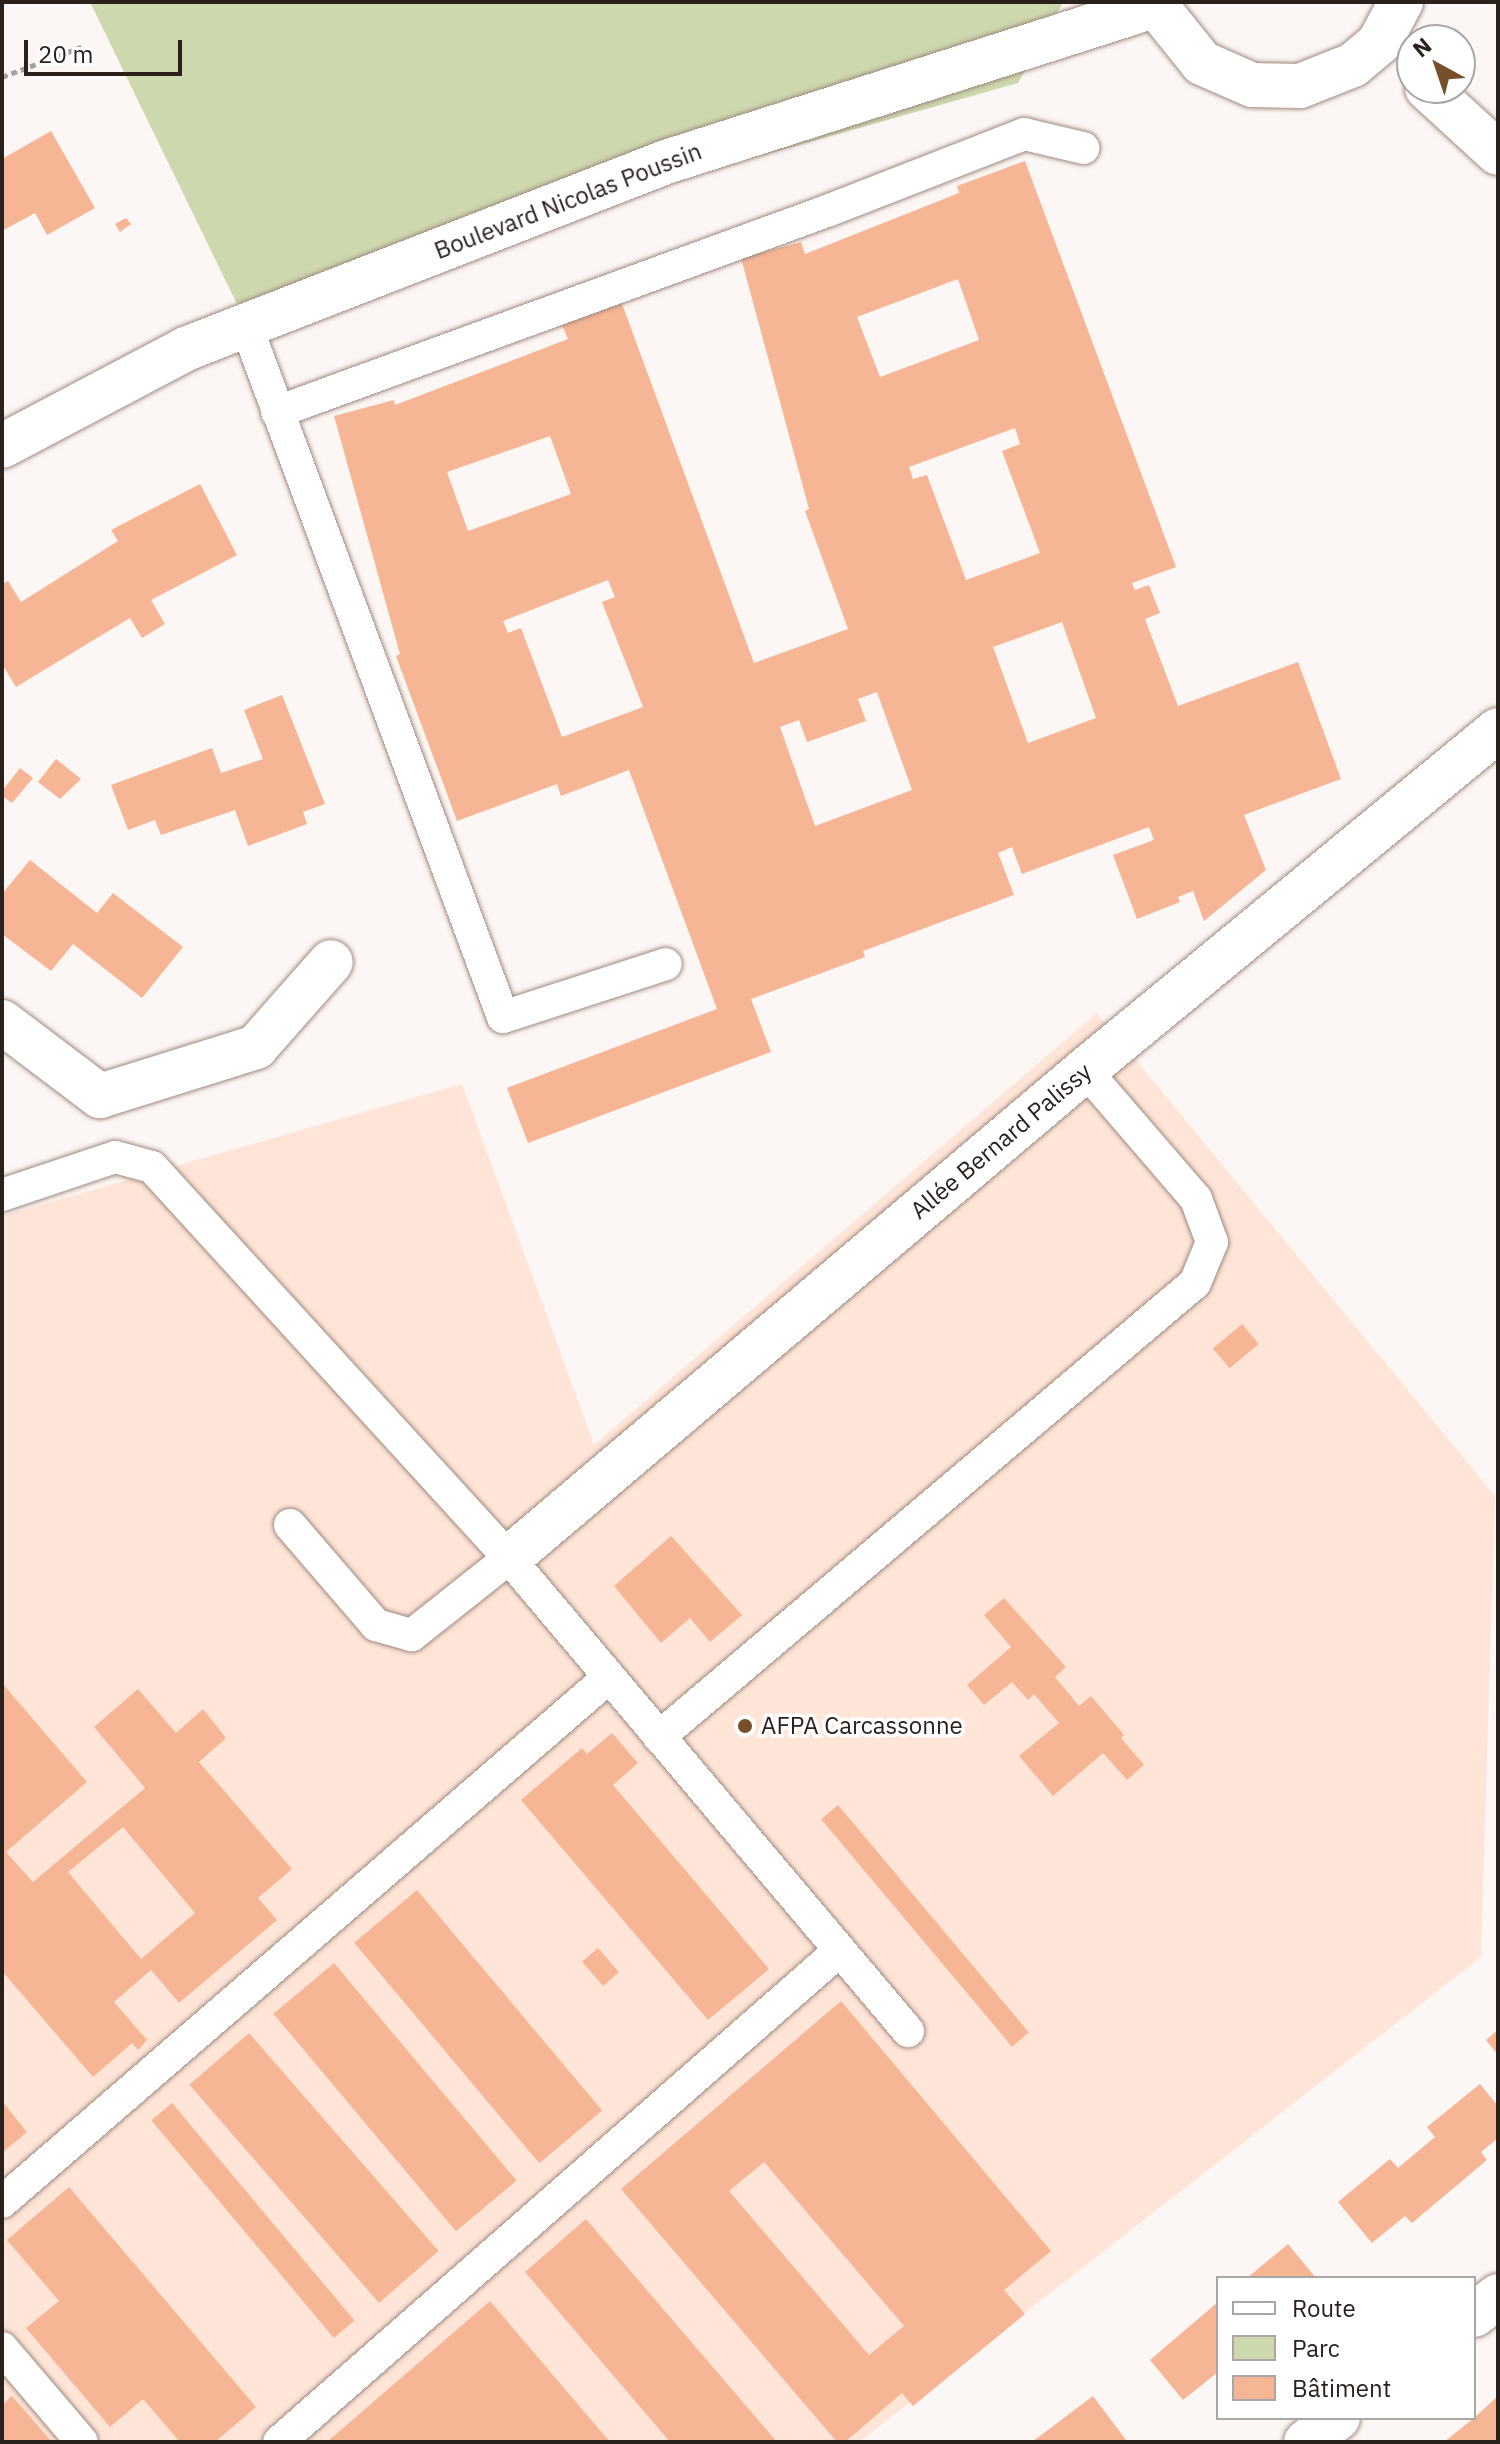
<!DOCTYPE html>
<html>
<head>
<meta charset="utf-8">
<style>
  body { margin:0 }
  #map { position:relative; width:1500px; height:2444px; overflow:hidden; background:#fcf6f4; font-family:"IBM Plex Sans",sans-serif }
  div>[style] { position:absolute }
  .built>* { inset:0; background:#fee5d8 }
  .green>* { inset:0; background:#cdd8ae }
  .building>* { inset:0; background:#f6b696; transform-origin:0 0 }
  .path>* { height:5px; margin-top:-2.5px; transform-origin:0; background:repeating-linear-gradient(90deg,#a69e9b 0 6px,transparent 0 10px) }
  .roads { filter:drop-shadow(0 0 2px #a0897f) drop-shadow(0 0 2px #a0897f) }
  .service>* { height:32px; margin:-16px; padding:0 16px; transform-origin:16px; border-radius:16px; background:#fff }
  .minor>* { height:44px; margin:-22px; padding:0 22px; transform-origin:22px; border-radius:22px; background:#fff }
  .dots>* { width:22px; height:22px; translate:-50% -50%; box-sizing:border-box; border:4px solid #fff; border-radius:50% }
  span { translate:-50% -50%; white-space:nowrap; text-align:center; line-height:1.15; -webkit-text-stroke:7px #fff; paint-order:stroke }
  .street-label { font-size:24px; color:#2a211d }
  .poi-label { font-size:24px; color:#2a211d }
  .left { translate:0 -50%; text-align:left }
  .frame { position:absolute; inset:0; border:4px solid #2a211d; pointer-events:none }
  .legend { position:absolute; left:1216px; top:2276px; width:260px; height:144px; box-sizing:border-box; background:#fff; border:2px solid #aaa6a5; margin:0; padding:10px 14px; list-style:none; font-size:24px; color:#2a211d }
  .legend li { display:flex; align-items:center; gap:16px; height:40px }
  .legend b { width:40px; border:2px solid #aaa6a5 }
  .north { position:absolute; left:1396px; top:24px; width:80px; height:80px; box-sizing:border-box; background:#fff; border:2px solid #aaa6a5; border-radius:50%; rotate:320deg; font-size:22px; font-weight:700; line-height:32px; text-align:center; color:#2a211d }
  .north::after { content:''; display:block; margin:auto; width:28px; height:36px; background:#75502b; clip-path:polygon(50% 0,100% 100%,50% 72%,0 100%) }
  .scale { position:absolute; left:24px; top:40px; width:158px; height:36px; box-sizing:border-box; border:4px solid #2a211d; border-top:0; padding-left:10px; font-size:24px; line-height:28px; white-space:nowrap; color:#2a211d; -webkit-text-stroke:6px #fff; paint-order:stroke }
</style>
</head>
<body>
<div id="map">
  <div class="built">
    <i style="clip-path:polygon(1097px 1013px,1495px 1496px,1481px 1957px,859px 2442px,2px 2442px,2px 1216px,462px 1084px,594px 1445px)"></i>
  </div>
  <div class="green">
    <i style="clip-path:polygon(90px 2px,1063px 2px,1018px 83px,237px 304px)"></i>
  </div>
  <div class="building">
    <i style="clip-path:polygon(51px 131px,95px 208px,47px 235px,35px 213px,2px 231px,2px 159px)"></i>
    <i style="clip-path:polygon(evenodd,1025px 161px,1176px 567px,1132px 583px,1135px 590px,1149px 585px,1160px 613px,1145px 619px,1178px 706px,1298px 662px,1341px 779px,1244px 815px,1266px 870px,1204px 921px,1193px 891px,1178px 897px,1180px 902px,1137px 919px,1113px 855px,1154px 840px,1149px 827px,1022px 874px,1012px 847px,998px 853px,1014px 895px,863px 951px,865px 957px,751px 999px,771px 1052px,528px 1143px,507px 1088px,717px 1009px,629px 770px,561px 796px,557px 784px,457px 821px,396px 656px,400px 654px,334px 416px,394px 400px,395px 405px,568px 339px,561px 323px,621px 301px,754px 663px,848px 629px,805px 511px,809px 509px,741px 258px,801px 242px,805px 254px,959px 193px,957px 186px,1025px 161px,958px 279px,979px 340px,880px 377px,857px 317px,958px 279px,1025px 161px,1015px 428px,1020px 444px,1002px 451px,1040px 553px,966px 580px,927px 475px,913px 479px,909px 467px,1015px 428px,1025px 161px,550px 436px,571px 494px,468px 531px,447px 472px,550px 436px,1025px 161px,608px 580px,615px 597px,602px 602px,643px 707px,562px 737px,521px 628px,508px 633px,503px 621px,608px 580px,1025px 161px,1062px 622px,1096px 718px,1028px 743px,993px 647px,1062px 622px,1025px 161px,877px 692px,912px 790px,815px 826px,780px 727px,799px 720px,807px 742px,866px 721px,858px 699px,877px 692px)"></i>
    <i style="clip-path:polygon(126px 218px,131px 224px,120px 232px,115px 224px)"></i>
    <i style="clip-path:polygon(200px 484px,237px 555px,151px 600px,165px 624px,142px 638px,130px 618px,16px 687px,2px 664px,2px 584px,8px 581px,21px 602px,118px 541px,111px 530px)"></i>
    <i style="clip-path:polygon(282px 695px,325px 804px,303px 812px,307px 824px,248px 846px,235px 810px,161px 835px,155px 820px,128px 830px,111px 785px,212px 748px,221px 773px,263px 759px,244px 710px)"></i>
    <i style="clip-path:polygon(56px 759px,81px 779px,60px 799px,38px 782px)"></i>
    <i style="clip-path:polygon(20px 768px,33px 778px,12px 803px,2px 796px,2px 791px)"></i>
    <i style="clip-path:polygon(30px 860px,97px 913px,113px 893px,183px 947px,142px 998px,73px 944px,51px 971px,2px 934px,2px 894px)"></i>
    <i style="left:1242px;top:1324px;width:26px;height:38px;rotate:50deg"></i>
    <i style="clip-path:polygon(671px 1536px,742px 1615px,710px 1642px,690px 1618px,661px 1643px,614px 1586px)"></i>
    <i style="clip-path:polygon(1004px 1598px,1066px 1667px,1055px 1677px,1079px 1706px,1091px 1696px,1124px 1735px,1121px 1738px,1144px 1765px,1127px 1780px,1103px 1753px,1053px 1796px,1019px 1756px,1059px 1723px,1034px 1694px,1028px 1700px,1012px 1682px,984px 1705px,967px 1685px,1011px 1647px,984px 1615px)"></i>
    <i style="clip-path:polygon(evenodd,2px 1683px,87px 1782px,6px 1852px,33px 1882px,145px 1788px,94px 1727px,138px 1689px,176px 1733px,203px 1709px,226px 1738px,199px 1762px,292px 1869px,258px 1898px,277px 1920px,179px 2003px,151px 1970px,114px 2002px,147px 2040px,138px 2050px,132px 2043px,93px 2077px,2px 1971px,2px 1683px,123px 1827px,195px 1913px,141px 1959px,68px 1872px,123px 1827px)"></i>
    <i style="clip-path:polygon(612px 1733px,638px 1763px,613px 1785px,769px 1969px,708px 2020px,521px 1800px,582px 1748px,587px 1754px)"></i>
    <i style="left:838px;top:1805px;width:297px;height:22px;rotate:50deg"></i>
    <i style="left:417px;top:1890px;width:288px;height:82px;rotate:50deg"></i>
    <i style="left:598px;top:1948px;width:32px;height:21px;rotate:49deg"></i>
    <i style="left:334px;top:1963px;width:284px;height:79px;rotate:50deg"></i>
    <i style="clip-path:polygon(evenodd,841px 2001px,1051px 2251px,1004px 2290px,1025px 2314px,913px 2406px,902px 2393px,845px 2442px,837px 2442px,621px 2189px,841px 2001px,764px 2162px,904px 2326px,869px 2355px,729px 2191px,764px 2162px)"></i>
    <i style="clip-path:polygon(1498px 2030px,1498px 2055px,1486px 2040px)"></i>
    <i style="left:249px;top:2033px;width:289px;height:79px;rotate:49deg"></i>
    <i style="clip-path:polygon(1480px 2084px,1498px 2106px,1498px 2138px,1481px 2152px,1487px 2160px,1412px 2223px,1405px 2216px,1372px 2243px,1338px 2202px,1390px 2159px,1398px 2168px,1435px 2137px,1427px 2127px)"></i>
    <i style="clip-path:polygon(2px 2101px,27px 2132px,2px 2153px)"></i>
    <i style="left:172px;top:2103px;width:284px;height:27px;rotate:50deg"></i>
    <i style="clip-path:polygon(69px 2187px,256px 2407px,215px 2442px,180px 2442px,143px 2399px,110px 2427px,26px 2328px,59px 2301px,7px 2240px)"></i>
    <i style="clip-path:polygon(586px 2219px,777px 2442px,670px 2442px,525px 2272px)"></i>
    <i style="clip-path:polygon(1288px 2244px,1316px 2278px,1247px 2278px)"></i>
    <i style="clip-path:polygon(490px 2301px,610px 2442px,327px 2442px)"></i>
    <i style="clip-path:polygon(1218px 2302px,1218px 2372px,1183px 2400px,1150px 2360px)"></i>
    <i style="clip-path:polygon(12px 2396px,52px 2442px,2px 2442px,2px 2405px)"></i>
    <i style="clip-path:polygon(1093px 2396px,1126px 2440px,1032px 2442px)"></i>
    <i style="clip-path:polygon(1498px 2396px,1498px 2442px,1444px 2442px,1474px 2418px)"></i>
  </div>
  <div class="path">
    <i style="left:2px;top:77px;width:85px;rotate:-20.8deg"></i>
  </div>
  <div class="roads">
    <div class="service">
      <i style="left:246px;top:325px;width:738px;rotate:69.63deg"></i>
      <i style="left:503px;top:1017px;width:171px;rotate:-18deg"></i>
      <i style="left:277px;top:412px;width:586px;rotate:-20.08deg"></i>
      <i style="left:827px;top:211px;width:212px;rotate:-21.3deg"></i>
      <i style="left:1024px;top:134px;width:61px;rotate:13.3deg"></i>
      <i style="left:2px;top:1195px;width:119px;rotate:-18.6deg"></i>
      <i style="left:115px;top:1157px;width:38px;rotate:15deg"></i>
      <i style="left:152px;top:1167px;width:529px;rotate:47.6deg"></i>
      <i style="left:509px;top:1558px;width:619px;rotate:49.85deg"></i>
      <i style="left:290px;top:1525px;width:132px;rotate:49.3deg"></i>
      <i style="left:376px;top:1625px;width:37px;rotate:16deg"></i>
      <i style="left:412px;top:1635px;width:124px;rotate:-38.4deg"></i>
      <i style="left:659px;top:1737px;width:702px;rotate:-40.27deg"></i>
      <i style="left:1195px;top:1283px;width:44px;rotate:-67.5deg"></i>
      <i style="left:1212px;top:1242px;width:46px;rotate:-110.4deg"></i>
      <i style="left:1196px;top:1199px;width:170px;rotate:-130.7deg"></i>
      <i style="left:2px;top:2202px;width:801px;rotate:-40.85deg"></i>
      <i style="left:2px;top:2348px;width:123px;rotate:49.6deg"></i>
      <i style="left:279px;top:2442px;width:743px;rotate:-41.24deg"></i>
    </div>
    <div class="minor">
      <i style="left:1153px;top:2px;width:78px;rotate:51.2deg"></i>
      <i style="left:1202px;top:63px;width:55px;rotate:23.7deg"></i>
      <i style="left:1252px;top:85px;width:48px;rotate:1.2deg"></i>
      <i style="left:1300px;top:86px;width:57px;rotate:-21.6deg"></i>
      <i style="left:1353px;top:65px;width:34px;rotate:-40deg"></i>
      <i style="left:1379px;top:43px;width:47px;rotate:-61.8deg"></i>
      <i style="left:1427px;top:88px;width:96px;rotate:42.5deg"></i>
      <i style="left:2px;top:446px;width:210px;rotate:-27.8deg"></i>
      <i style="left:188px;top:348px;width:513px;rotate:-21.26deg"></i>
      <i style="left:666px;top:162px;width:512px;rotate:-17.73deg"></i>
      <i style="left:2px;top:1022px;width:123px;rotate:37.1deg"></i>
      <i style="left:100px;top:1096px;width:164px;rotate:-17.4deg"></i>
      <i style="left:256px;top:1047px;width:113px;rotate:-48.6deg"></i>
      <i style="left:509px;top:1558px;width:755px;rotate:-40.27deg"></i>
      <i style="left:1085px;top:1070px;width:535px;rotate:-39.46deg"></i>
      <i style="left:1474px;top:2315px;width:31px;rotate:-38deg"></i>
      <i style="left:1306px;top:2442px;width:40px;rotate:-37deg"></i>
    </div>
  </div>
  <div class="dots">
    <i style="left:745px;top:1726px;background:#75502b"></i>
  </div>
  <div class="street-label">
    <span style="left:568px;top:201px;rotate:-21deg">Boulevard Nicolas Poussin</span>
    <span style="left:1001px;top:1141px;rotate:-40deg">Allée Bernard Palissy</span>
  </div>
  <div class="poi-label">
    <span class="left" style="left:761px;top:1726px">AFPA Carcassonne</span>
  </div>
  <div class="frame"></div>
  <ul class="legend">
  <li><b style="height:10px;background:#fff"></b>Route</li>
  <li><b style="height:22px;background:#cdd8ae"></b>Parc</li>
  <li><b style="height:22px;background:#f6b696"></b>Bâtiment</li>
  </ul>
  <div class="north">N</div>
  <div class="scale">20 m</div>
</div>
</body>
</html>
